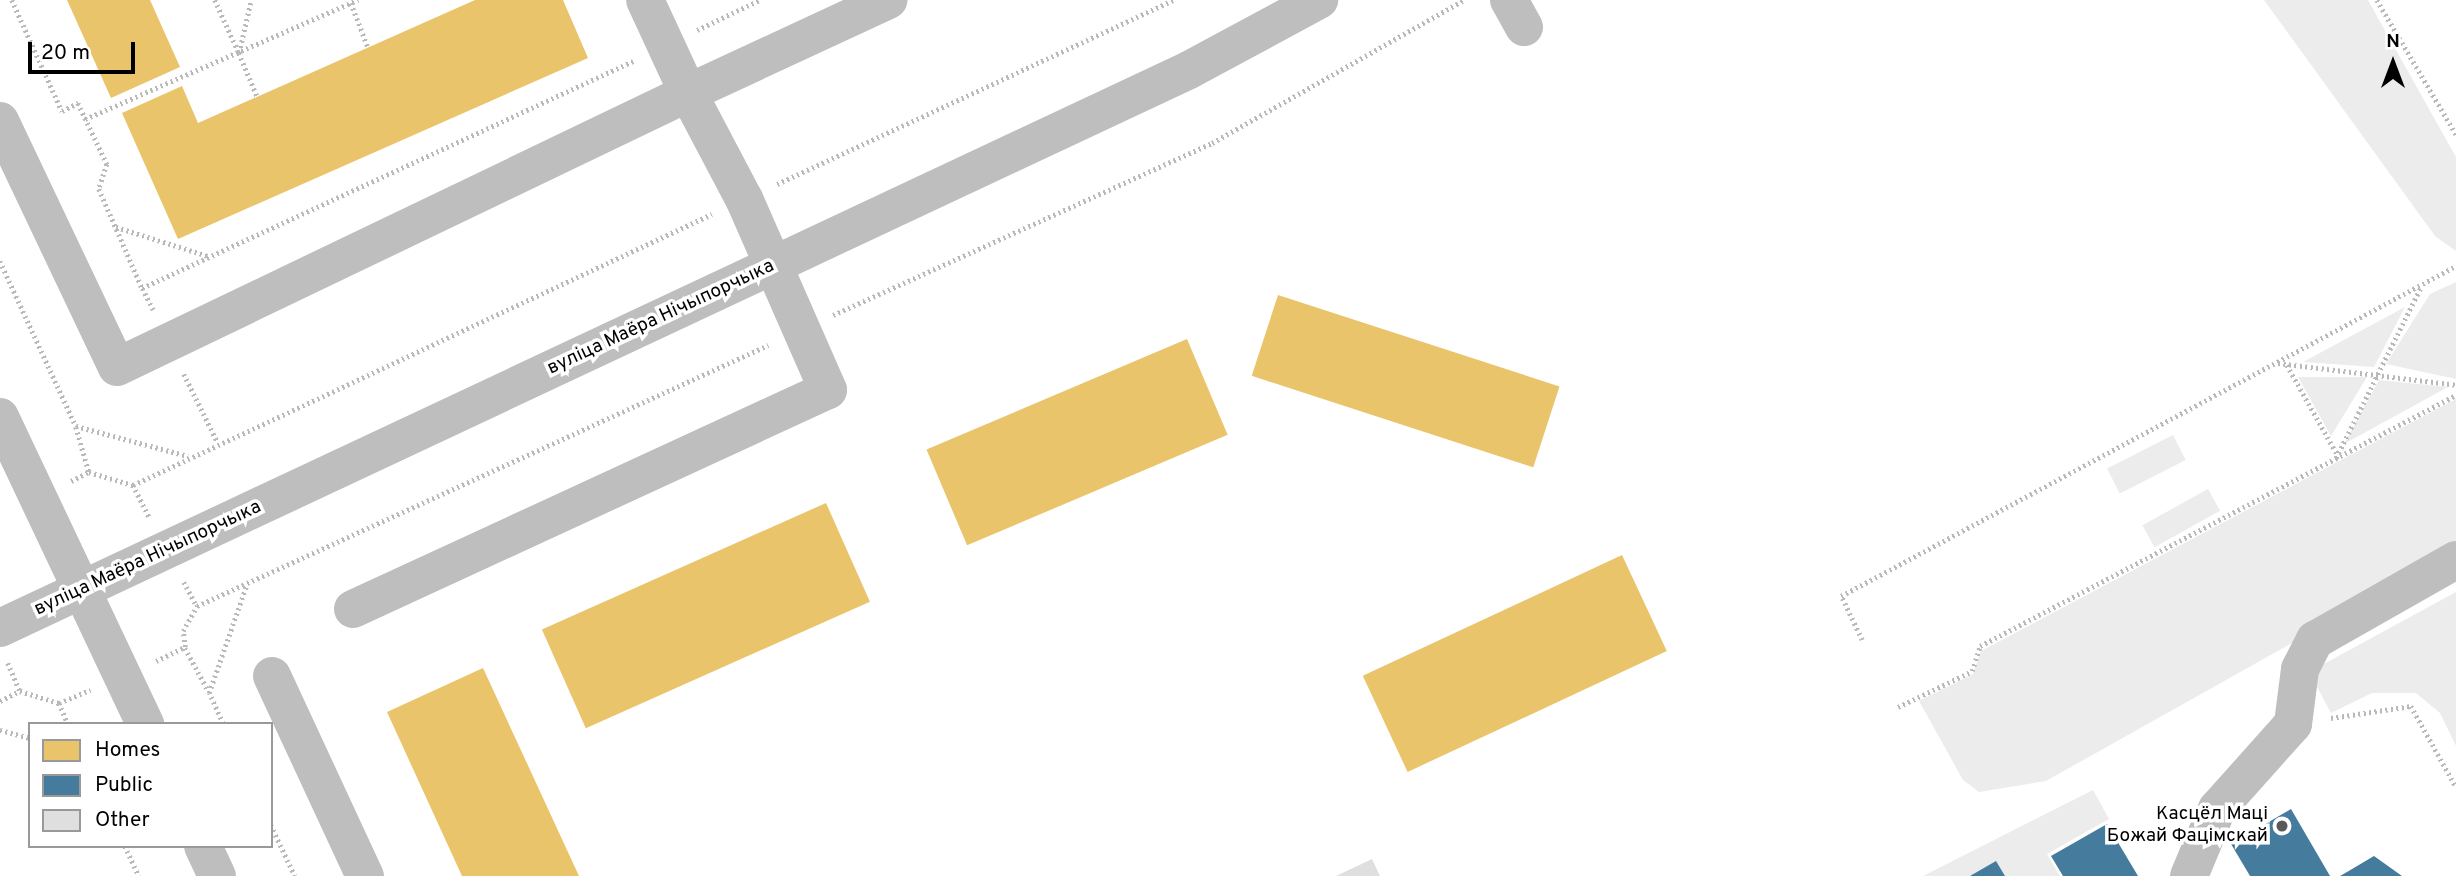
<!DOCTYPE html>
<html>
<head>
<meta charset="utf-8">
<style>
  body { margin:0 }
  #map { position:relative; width:2456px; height:876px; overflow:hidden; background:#fff; font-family:Overpass,sans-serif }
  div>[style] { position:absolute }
  .green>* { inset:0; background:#ececec; transform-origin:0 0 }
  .homes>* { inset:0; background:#e9c46a; transform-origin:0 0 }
  .public>* { inset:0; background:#457b9d }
  .building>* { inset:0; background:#dfdfdf }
  .path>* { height:4.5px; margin-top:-2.25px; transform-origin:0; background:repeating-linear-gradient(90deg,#b9b9b9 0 2px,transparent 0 5.5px) }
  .minor>* { height:38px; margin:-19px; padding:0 19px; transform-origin:19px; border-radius:19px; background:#bebebe }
  .dots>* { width:19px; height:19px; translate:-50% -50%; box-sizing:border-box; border:4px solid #fff; border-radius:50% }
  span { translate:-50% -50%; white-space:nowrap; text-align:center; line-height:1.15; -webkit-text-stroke:7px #fff; paint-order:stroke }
  .street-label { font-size:19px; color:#000 }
  .poi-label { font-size:19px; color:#000 }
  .right { translate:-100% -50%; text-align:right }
  .legend { position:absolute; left:28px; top:722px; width:245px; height:126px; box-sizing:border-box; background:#fff; border:2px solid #999; margin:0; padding:9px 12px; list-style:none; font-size:21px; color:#000 }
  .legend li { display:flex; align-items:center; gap:14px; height:35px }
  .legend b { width:35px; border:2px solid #999 }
  .north { position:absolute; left:2358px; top:28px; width:70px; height:70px; -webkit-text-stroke:5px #fff; paint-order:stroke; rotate:0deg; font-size:19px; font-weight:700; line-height:28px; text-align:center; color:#000 }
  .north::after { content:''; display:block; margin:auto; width:24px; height:32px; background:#000; clip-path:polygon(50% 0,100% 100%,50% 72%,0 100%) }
  .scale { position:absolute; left:28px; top:42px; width:107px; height:32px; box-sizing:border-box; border:4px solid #000; border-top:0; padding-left:9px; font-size:21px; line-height:24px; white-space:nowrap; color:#000; -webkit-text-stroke:5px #fff; paint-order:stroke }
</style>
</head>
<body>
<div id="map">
  <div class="green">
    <i style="clip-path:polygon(2264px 0,2368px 0,2456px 157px,2456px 251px,2435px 236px)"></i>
    <i style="clip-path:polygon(2456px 282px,2456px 379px,2386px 364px,2430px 294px)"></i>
    <i style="clip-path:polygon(2405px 307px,2374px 367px,2303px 362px)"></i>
    <i style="clip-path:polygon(2298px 377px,2367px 377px,2331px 436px)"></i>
    <i style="clip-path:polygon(2379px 380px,2448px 387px,2344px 444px)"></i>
    <i style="clip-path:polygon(2456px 399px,2456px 551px,2046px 781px,1979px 792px,1963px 780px,1919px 701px,1973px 674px,1981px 651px)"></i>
    <i style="left:2173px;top:435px;width:28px;height:74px;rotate:63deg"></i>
    <i style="left:2208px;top:489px;width:25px;height:75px;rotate:61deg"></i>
    <i style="clip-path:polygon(2456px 592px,2456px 746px,2440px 713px,2416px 693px,2372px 693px,2331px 713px,2309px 672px)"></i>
    <i style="clip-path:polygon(2093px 790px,2109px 819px,2047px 854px,2060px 876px,1923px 876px)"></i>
  </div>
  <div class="homes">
    <i style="clip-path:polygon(67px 0,150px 0,180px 67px,111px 98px)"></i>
    <i style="clip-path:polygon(475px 0,563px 0,588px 58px,178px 239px,122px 113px,182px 86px,198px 123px)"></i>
    <i style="left:1278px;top:295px;width:296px;height:85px;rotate:18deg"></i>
    <i style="left:1187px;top:339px;width:104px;height:283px;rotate:67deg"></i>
    <i style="left:826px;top:503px;width:108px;height:311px;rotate:66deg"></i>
    <i style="left:1622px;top:555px;width:106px;height:286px;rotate:65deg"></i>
    <i style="clip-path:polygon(483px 668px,579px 876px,462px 876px,387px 712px)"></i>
  </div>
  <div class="public">
    <i style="clip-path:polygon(2291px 809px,2330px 876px,2250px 876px,2231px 844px)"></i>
    <i style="clip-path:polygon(2107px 824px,2138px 876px,2063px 876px,2051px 856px)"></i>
    <i style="clip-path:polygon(2374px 856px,2402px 876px,2340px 876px,2347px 872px)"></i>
    <i style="clip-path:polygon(1996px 861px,2005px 876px,1970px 876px)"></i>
  </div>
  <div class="building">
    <i style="clip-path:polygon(1372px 859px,1380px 876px,1336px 876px)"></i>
  </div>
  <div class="path">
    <i style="left:12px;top:0;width:122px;rotate:65.8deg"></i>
    <i style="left:62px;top:111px;width:18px;rotate:-27deg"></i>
    <i style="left:78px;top:103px;width:68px;rotate:64.6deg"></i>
    <i style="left:107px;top:164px;width:26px;rotate:108deg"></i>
    <i style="left:99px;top:189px;width:108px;rotate:66.5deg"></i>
    <i style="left:215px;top:0;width:58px;rotate:65.6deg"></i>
    <i style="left:239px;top:53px;width:54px;rotate:-77.2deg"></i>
    <i style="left:2377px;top:0;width:156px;rotate:59.5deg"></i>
    <i style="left:351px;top:3px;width:47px;rotate:68.9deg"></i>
    <i style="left:697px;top:30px;width:70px;rotate:-25.5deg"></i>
    <i style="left:239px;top:53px;width:47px;rotate:67.3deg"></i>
    <i style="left:85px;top:119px;width:298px;rotate:-23.6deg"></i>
    <i style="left:777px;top:184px;width:437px;rotate:-24.9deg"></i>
    <i style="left:116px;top:227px;width:96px;rotate:17.5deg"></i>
    <i style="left:0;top:261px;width:182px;rotate:65.3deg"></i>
    <i style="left:76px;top:426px;width:116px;rotate:15deg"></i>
    <i style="left:153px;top:310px;width:25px;rotate:-117deg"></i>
    <i style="left:142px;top:288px;width:541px;rotate:-24.81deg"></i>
    <i style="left:833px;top:315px;width:416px;rotate:-24.4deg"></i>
    <i style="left:1212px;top:143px;width:290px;rotate:-29.6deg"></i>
    <i style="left:2278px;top:363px;width:179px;rotate:7deg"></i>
    <i style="left:2287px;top:365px;width:102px;rotate:60.7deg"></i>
    <i style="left:184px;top:374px;width:77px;rotate:63.8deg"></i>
    <i style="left:76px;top:427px;width:47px;rotate:73.9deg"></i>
    <i style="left:2336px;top:458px;width:191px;rotate:-63.6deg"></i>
    <i style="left:71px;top:481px;width:20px;rotate:-27deg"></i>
    <i style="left:89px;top:472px;width:46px;rotate:16.5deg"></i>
    <i style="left:133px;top:485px;width:639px;rotate:-25.08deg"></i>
    <i style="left:133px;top:485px;width:37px;rotate:63deg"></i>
    <i style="left:184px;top:582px;width:27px;rotate:62deg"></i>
    <i style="left:1862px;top:640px;width:49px;rotate:-115.5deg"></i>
    <i style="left:1841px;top:596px;width:698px;rotate:-28.22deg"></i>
    <i style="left:185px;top:648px;width:50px;rotate:61.4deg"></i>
    <i style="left:156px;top:661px;width:32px;rotate:-26deg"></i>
    <i style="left:185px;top:647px;width:16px;rotate:-97deg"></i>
    <i style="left:183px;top:631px;width:29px;rotate:-61deg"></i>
    <i style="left:197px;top:606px;width:628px;rotate:-24.56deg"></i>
    <i style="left:8px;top:663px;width:30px;rotate:67deg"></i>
    <i style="left:20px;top:691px;width:41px;rotate:17.1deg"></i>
    <i style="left:59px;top:703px;width:23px;rotate:67deg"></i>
    <i style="left:0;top:701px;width:22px;rotate:-27deg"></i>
    <i style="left:59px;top:703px;width:34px;rotate:-23deg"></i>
    <i style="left:1898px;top:707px;width:82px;rotate:-25.9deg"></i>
    <i style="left:1972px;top:671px;width:26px;rotate:-72deg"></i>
    <i style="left:1980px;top:646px;width:538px;rotate:-27.8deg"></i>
    <i style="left:2331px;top:718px;width:81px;rotate:-8.5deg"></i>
    <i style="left:2411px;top:706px;width:93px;rotate:60.9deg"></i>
    <i style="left:223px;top:724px;width:34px;rotate:-114deg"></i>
    <i style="left:209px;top:693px;width:115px;rotate:-70.8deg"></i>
    <i style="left:0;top:730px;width:31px;rotate:15deg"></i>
    <i style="left:271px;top:825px;width:56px;rotate:64.8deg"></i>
    <i style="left:125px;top:846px;width:33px;rotate:65deg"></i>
  </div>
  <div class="minor">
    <i style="left:1509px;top:0;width:31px;rotate:61deg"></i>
    <i style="left:0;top:121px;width:272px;rotate:64.6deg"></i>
    <i style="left:117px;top:367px;width:633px;rotate:-25.63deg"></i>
    <i style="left:688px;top:93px;width:102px;rotate:-114.8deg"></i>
    <i style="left:0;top:417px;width:340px;rotate:64.7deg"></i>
    <i style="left:353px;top:609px;width:523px;rotate:-24.75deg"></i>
    <i style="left:828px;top:390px;width:209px;rotate:-113.7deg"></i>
    <i style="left:744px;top:199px;width:120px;rotate:-117.8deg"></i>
    <i style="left:688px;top:93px;width:221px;rotate:-24.9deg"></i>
    <i style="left:0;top:628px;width:1313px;rotate:-25.14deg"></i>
    <i style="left:1189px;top:70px;width:148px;rotate:-28.3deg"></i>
    <i style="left:272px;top:676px;width:221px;rotate:65.1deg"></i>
    <i style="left:203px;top:846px;width:33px;rotate:65deg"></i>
    <i style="left:2189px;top:876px;width:73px;rotate:-67.3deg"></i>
    <i style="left:2217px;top:809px;width:114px;rotate:-48.2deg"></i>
    <i style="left:2293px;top:724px;width:55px;rotate:-82.7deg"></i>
    <i style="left:2300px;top:669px;width:33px;rotate:-63deg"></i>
    <i style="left:2315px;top:640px;width:162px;rotate:-29.6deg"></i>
  </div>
  <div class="dots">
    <i style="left:2282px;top:826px;background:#595959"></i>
  </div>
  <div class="street-label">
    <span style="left:661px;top:318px;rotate:-25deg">вуліца Маёра Нічыпорчыка</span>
    <span style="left:148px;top:559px;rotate:-25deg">вуліца Маёра Нічыпорчыка</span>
  </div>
  <div class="poi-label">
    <span class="right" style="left:2268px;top:826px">Касцёл Маці<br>Божай Фацімскай</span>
  </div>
  <ul class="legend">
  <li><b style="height:19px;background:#e9c46a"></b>Homes</li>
  <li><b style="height:19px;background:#457b9d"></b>Public</li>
  <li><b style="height:19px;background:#dfdfdf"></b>Other</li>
  </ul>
  <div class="north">N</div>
  <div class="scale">20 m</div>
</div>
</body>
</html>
